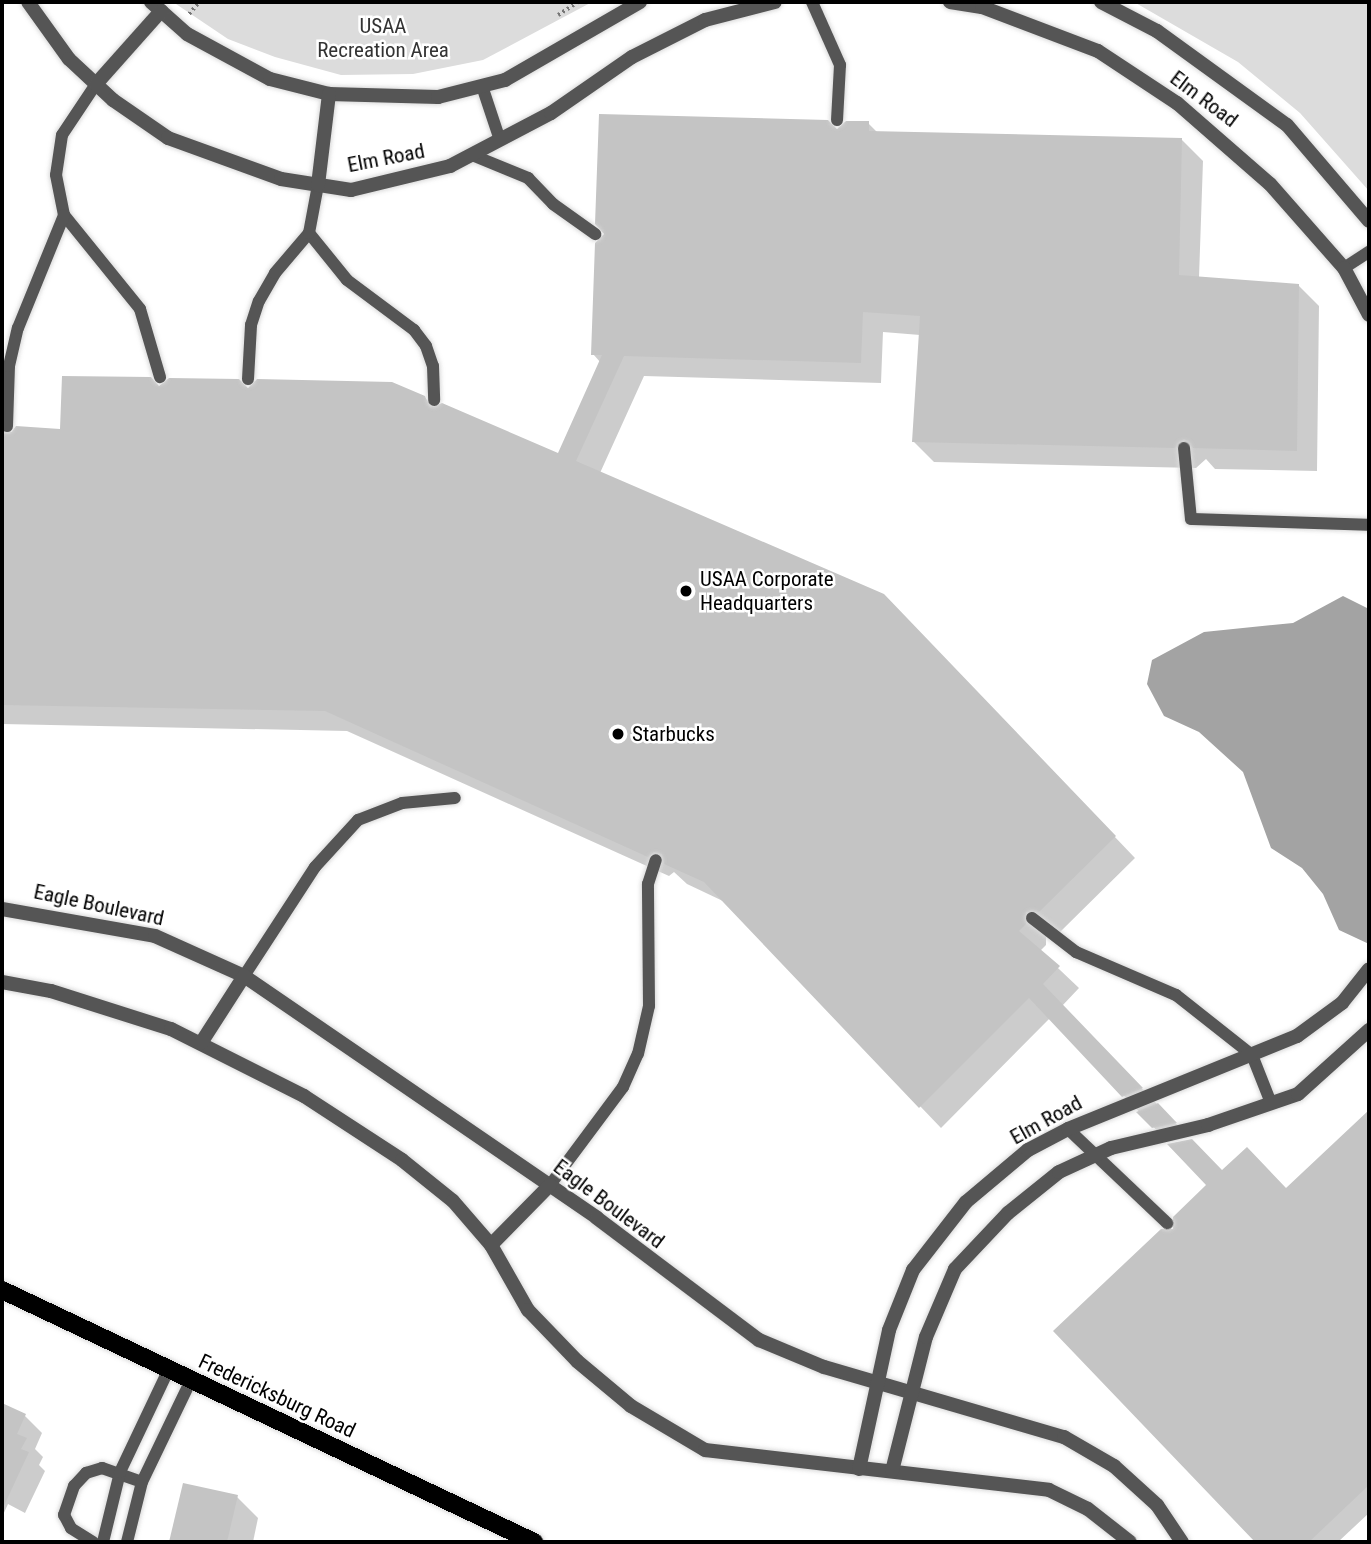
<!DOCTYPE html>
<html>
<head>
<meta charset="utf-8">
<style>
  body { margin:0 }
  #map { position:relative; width:1371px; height:1544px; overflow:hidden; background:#fff; font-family:"Roboto Condensed",sans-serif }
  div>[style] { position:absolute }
  .green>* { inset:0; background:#dcdcdc }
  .water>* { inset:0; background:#a3a3a3 }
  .shadow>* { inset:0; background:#0003 }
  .building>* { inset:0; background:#c4c4c4 }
  .path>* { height:3.5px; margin-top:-1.75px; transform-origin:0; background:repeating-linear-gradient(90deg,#777 0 2px,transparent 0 5.5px) }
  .roads { filter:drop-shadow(0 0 2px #dbdbdb) drop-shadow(0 0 2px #dbdbdb) }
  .lane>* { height:12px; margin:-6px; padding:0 6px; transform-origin:6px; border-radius:6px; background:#555 }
  .street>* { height:14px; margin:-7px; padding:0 7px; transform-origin:7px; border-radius:7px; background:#555 }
  .primary>* { height:18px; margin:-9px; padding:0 9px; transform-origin:9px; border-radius:9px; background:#000 }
  .dots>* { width:19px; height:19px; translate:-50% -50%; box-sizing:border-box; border:4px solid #fff; border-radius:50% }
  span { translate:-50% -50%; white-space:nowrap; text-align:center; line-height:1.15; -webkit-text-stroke:5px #fff; paint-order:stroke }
  .park-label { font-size:21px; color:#333 }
  .street-label { font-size:21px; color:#000 }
  .poi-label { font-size:21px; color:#000 }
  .left { translate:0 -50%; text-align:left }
  .frame { position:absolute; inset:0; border:4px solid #000; pointer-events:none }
</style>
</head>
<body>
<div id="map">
  <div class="green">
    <i style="clip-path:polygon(173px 2px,592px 2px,483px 60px,413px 74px,341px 75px,275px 57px,228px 39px)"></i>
    <i style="clip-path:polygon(1134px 2px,1369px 2px,1369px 191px,1300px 113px,1238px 62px)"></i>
  </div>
  <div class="water">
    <i style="clip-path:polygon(1343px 596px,1369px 609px,1369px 944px,1339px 930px,1323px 894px,1302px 868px,1271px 848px,1243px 772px,1199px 732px,1164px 716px,1147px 684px,1152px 660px,1204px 632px,1293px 623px)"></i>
  </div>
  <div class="shadow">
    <i style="clip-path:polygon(868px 123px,878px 133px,1182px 140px,1203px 161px,1199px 278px,1298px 285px,1319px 306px,1317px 471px,1215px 469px,1206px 459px,1196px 468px,934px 462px,913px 441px,920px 335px,883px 332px,881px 383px,644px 376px,600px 473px,905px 617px,1135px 858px,1060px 932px,1046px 932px,1046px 945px,1040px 951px,1079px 988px,1062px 1006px,1185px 1133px,1164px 1138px,1050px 1018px,941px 1128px,725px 902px,687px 884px,674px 872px,669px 876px,347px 731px,2px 724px,2px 386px,9px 393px,11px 432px,62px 431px,159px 388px,424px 397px,435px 408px,559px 456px,601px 363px,593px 354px,837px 131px)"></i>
    <i style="clip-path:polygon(1369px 1113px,1369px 1513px,1338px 1542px,1257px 1542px,1056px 1331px,1175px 1231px,1222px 1172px,1286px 1190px)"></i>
    <i style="clip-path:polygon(2px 1405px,25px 1416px,42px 1433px,35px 1449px,43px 1457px,39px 1465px,45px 1471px,25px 1513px,8px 1504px,2px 1517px)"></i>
    <i style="clip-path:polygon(184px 1485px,237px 1497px,258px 1518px,253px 1542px,171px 1542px)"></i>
  </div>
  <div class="building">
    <i style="clip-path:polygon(599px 114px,828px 120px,837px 129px,846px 121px,869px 121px,869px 131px,1182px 138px,1179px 275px,1299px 284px,1297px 451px,1193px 448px,1184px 439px,1175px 448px,912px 442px,920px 316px,863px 312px,861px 363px,624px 356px,576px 461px,884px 594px,1116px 836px,1039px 912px,1026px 912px,1026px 924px,1019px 931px,1060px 966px,1043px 984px,1143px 1088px,1122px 1097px,1029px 998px,919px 1108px,704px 882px,664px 864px,662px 854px,654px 852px,648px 857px,325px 711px,2px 705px,2px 433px,10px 434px,16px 426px,60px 429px,62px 376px,151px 377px,159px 386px,169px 378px,239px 379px,248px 388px,257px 379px,392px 382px,425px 396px,430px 408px,442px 403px,558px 453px,602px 355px,591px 355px,595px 243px,604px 234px,595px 224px)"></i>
    <i style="clip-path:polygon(1158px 1103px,1177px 1123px,1152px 1128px,1136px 1112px)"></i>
    <i style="clip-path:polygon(1369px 1110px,1369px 1485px,1309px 1542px,1255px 1542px,1053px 1331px,1161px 1229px,1173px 1229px,1173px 1217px,1206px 1185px,1167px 1144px,1192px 1139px,1222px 1170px,1247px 1147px,1286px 1188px)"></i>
    <i style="clip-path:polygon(2px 1403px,26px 1414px,17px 1434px,27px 1438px,21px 1449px,29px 1452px,2px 1510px)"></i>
    <i style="clip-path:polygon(183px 1483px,238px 1495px,227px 1542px,169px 1542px)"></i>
  </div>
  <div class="path">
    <i style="left:189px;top:14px;width:16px;rotate:-50deg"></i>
    <i style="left:558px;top:15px;width:24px;rotate:-33deg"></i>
  </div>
  <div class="roads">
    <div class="lane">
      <i style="left:812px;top:2px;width:69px;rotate:66deg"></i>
      <i style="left:840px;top:65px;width:55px;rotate:93.1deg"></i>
      <i style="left:96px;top:84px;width:61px;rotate:123.7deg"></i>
      <i style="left:62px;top:135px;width:40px;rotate:98.5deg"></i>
      <i style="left:56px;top:175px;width:41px;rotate:78.7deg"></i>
      <i style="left:64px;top:215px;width:121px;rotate:51deg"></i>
      <i style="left:140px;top:309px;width:71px;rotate:73.6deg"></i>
      <i style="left:482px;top:86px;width:57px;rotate:71.6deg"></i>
      <i style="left:472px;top:155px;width:61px;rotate:22.3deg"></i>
      <i style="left:528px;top:178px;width:36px;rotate:46deg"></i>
      <i style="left:553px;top:204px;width:52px;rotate:35.5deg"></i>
      <i style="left:309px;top:233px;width:60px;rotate:51deg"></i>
      <i style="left:347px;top:280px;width:84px;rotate:36.7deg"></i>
      <i style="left:414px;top:330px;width:20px;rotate:53deg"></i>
      <i style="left:426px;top:346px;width:21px;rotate:71deg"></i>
      <i style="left:433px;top:366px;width:34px;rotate:88deg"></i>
      <i style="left:1344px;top:268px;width:30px;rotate:-33deg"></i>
      <i style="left:248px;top:379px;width:54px;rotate:-86.8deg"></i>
      <i style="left:251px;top:325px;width:25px;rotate:-72deg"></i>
      <i style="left:259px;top:301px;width:32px;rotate:-60deg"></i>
      <i style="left:275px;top:273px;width:52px;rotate:-49.6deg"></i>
      <i style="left:309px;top:233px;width:49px;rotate:-79.4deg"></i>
      <i style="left:7px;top:426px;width:60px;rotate:-88.1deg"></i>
      <i style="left:9px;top:366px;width:39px;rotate:-77deg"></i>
      <i style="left:18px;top:328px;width:122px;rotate:-67.8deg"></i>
      <i style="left:1184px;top:448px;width:71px;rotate:84.4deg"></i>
      <i style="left:1191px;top:519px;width:178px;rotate:1.9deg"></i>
      <i style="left:1032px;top:918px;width:56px;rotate:37.7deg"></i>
      <i style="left:1076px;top:952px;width:109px;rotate:23.3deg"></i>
      <i style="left:1176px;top:995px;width:97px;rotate:38.3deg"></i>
      <i style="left:1252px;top:1055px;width:52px;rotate:68.4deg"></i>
      <i style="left:244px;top:976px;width:130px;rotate:-56.9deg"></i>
      <i style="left:315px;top:867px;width:64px;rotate:-47.5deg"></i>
      <i style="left:358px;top:820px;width:47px;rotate:-21.1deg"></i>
      <i style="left:402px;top:803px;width:53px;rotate:-5.4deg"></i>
      <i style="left:1068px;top:1129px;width:137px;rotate:43.5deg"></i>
      <i style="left:550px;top:1185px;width:122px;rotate:-53.3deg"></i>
      <i style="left:623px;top:1087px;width:36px;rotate:-66deg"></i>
      <i style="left:638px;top:1054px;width:49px;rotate:-77.1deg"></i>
      <i style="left:649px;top:1006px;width:122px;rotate:-90.5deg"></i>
      <i style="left:648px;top:884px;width:25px;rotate:-72deg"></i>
      <i style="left:93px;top:1542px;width:26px;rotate:-148deg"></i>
      <i style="left:71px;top:1528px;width:15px;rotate:-118deg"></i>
      <i style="left:64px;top:1515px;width:31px;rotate:-71deg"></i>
      <i style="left:74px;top:1486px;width:18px;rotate:-47deg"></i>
      <i style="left:86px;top:1473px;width:17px;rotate:-17deg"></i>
      <i style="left:102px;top:1468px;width:42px;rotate:19.3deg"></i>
      <i style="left:103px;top:1542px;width:72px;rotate:-76.3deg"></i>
      <i style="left:120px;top:1472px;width:114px;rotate:-64.6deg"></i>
      <i style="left:127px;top:1542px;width:62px;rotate:-76deg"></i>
      <i style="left:142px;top:1482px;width:113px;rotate:-64.3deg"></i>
    </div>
    <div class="street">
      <i style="left:28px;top:2px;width:70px;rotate:54.3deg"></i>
      <i style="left:69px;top:59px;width:60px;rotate:43deg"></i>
      <i style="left:113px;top:100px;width:67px;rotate:34.6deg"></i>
      <i style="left:168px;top:138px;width:120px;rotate:19.9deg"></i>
      <i style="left:281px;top:179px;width:71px;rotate:8.9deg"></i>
      <i style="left:351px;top:190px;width:102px;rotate:-13.6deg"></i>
      <i style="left:450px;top:166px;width:114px;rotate:-27.7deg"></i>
      <i style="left:551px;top:113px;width:98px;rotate:-34.7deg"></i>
      <i style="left:632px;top:57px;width:82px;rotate:-26.9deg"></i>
      <i style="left:705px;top:20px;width:72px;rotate:-14.4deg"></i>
      <i style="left:151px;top:2px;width:48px;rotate:41.6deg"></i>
      <i style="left:187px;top:34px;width:94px;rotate:28.5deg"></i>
      <i style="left:270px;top:79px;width:61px;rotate:14.3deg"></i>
      <i style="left:329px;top:94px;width:109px;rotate:1.6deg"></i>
      <i style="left:438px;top:97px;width:69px;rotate:-14.2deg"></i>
      <i style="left:505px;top:80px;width:156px;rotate:-30deg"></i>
      <i style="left:950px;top:2px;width:32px;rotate:9deg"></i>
      <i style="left:982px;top:7px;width:124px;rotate:20.8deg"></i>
      <i style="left:1098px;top:51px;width:95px;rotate:33.4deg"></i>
      <i style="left:1177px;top:103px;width:123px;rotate:41.1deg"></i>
      <i style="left:1270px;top:184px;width:112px;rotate:48.6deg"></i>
      <i style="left:1344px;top:268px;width:53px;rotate:62deg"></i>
      <i style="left:1101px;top:2px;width:63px;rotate:27.4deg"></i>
      <i style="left:1157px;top:31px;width:160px;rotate:35.9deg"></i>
      <i style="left:1287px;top:125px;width:126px;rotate:49.5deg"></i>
      <i style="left:96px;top:84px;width:98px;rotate:-48.3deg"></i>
      <i style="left:318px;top:185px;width:92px;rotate:-83.1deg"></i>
      <i style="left:2px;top:909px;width:155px;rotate:10deg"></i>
      <i style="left:155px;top:936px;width:98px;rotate:24.2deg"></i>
      <i style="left:244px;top:976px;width:428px;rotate:34.4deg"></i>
      <i style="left:597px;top:1218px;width:203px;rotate:37deg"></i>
      <i style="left:759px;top:1340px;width:70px;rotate:22.6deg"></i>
      <i style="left:824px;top:1367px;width:250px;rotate:16.3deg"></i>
      <i style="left:1064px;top:1437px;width:58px;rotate:30.1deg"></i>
      <i style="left:1114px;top:1466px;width:58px;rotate:42.2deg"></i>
      <i style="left:1157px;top:1505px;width:45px;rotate:56deg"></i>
      <i style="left:2px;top:982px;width:50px;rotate:10.4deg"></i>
      <i style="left:51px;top:991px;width:126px;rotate:17.6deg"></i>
      <i style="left:171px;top:1029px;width:149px;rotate:26.7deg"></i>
      <i style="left:304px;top:1096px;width:117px;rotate:33.1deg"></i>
      <i style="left:402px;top:1160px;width:65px;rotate:38.8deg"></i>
      <i style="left:453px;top:1201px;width:58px;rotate:49.2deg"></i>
      <i style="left:491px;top:1245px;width:75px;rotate:60.4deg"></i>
      <i style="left:528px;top:1310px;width:71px;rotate:46.1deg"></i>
      <i style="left:577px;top:1361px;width:70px;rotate:39.8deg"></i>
      <i style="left:631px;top:1406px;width:86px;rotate:30.7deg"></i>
      <i style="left:705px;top:1450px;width:346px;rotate:6.6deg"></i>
      <i style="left:1049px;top:1490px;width:43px;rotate:26deg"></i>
      <i style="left:1088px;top:1509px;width:53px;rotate:38.2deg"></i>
      <i style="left:201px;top:1043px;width:80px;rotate:-57.3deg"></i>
      <i style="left:491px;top:1245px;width:84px;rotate:-45.5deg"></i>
      <i style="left:859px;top:1469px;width:142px;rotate:-77.8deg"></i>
      <i style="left:889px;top:1330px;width:65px;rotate:-68.2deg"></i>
      <i style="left:913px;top:1270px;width:86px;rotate:-52.1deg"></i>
      <i style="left:966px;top:1202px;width:81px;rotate:-40deg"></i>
      <i style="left:1028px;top:1150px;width:45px;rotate:-27.7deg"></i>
      <i style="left:1068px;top:1129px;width:247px;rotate:-22.1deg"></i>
      <i style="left:1297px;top:1036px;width:56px;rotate:-36.3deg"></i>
      <i style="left:1342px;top:1003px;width:43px;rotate:-51.5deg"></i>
      <i style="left:892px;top:1471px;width:138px;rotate:-75.8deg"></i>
      <i style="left:926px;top:1337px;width:74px;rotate:-66.9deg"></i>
      <i style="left:955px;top:1269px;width:77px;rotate:-46.6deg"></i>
      <i style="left:1008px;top:1213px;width:65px;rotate:-38.8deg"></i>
      <i style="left:1059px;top:1172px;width:57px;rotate:-24.8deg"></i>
      <i style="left:1111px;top:1148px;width:100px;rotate:-13.3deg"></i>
      <i style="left:1208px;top:1125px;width:95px;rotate:-19deg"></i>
      <i style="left:1298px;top:1094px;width:96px;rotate:-42deg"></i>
    </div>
    <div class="primary">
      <i style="left:2px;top:1290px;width:589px;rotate:25.35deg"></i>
    </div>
  </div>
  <div class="dots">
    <i style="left:686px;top:591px;background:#000"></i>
    <i style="left:618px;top:734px;background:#000"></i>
  </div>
  <div class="park-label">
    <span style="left:383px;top:38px">USAA<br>Recreation Area</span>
  </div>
  <div class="street-label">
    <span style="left:1204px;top:99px;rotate:37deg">Elm Road</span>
    <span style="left:386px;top:158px;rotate:-11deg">Elm Road</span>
    <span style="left:99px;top:905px;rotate:12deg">Eagle Boulevard</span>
    <span style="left:1046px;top:1120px;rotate:-29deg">Elm Road</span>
    <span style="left:609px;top:1204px;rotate:37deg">Eagle Boulevard</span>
    <span style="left:277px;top:1396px;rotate:25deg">Fredericksburg Road</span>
  </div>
  <div class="poi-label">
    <span class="left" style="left:700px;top:591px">USAA Corporate<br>Headquarters</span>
    <span class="left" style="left:632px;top:734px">Starbucks</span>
  </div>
  <div class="frame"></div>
</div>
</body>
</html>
